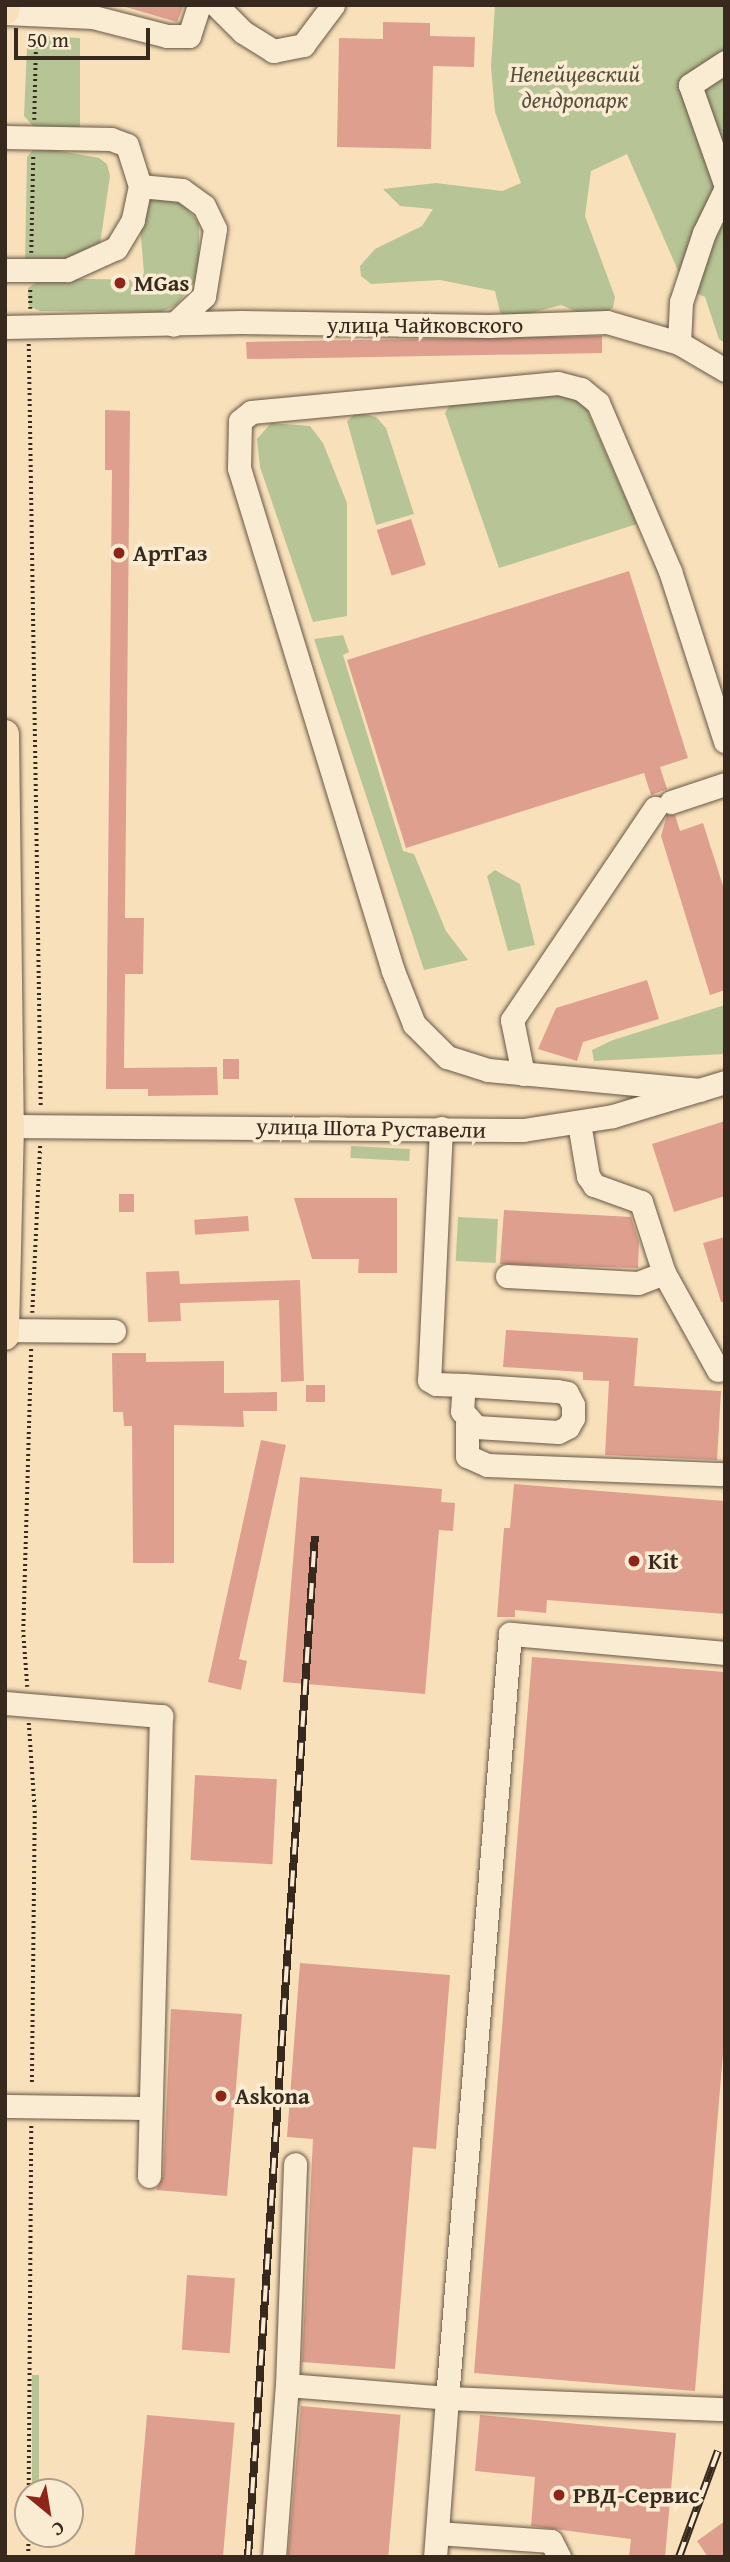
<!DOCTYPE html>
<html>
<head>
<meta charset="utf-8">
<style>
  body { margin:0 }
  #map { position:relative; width:730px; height:2562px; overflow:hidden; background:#f8e1ba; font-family:"Gentium Book Plus",serif }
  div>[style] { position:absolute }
  .green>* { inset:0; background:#b7c495; transform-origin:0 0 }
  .building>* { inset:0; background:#de9f8e; transform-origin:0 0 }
  .path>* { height:3.5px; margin-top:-1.75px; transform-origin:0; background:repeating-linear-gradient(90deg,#38291f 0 2px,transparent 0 5.5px) }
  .roads { filter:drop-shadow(0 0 2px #685746) drop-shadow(0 0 2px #685746) }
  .minor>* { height:23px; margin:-11.5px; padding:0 11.5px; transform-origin:11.5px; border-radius:11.5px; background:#faecd2 }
  .major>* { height:28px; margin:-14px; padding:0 14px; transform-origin:14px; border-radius:14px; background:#f8e1ba }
  .rail>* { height:8px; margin-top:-4px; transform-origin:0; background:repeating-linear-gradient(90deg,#faecd2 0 16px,#38291f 0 32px); box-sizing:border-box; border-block:2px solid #38291f }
  .dots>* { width:19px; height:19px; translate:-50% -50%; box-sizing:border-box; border:4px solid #faecd2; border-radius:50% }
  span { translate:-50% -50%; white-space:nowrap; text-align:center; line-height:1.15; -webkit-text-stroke:7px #faecd2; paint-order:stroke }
  .park-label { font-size:23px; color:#58503c; font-style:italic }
  .poi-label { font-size:23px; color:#38291f; font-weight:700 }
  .left { translate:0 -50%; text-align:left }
  .street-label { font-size:23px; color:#38291f }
  .frame { position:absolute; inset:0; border:7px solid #38291f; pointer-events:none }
  .north { position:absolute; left:14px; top:2478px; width:70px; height:70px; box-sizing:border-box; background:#faecd2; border:2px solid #ac9e8a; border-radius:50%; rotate:150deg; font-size:19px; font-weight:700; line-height:28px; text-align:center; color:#38291f }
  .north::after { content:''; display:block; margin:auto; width:24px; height:32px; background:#8f2418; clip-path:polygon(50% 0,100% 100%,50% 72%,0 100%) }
  .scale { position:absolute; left:14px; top:28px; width:136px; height:32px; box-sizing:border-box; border:4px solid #38291f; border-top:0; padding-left:9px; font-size:21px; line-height:24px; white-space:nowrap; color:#38291f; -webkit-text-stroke:5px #faecd2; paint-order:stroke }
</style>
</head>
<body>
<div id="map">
  <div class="green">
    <i style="clip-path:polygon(495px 5px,725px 5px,725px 343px,719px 339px,705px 297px,686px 289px,627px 154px,591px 171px,585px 216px,615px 297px,613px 308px,603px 314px,593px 318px,561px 305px,507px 320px,500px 312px,495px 291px,440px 280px,371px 284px,361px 276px,360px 266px,375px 249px,422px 226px,433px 209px,400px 206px,383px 189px,436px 183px,502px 191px,521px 183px,495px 112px,491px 67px)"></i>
    <i style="clip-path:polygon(42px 36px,80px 38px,80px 134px,36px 129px,24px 116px,27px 47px)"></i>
    <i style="clip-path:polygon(44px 148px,99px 158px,107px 164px,110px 176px,100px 244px,96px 254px,25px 267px,27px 157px,33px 150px)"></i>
    <i style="clip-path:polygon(150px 198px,183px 203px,199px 223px,199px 277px,176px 305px,162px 312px,40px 311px,29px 306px,28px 288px,42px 278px,141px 280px,144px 273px,139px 214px)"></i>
    <i style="clip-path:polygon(562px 390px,585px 405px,637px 524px,499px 568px,445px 413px,453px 399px)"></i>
    <i style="clip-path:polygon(357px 412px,376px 417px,386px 428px,414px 514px,376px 525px,347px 421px)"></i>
    <i style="clip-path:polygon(271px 423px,310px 426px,323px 443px,347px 503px,347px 616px,313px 622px,260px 467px,257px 439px)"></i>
    <i style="clip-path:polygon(343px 635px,349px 652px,343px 655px,403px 851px,414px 854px,446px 931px,468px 960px,424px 970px,314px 639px)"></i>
    <i style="clip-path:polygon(495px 870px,520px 884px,535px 945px,508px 951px,487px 876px)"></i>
    <i style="clip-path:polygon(725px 1005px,725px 1054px,594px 1061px,592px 1050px,613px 1040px)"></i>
    <i style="left:351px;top:1146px;width:59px;height:12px;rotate:3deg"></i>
    <i style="left:458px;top:1217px;width:40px;height:44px;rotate:3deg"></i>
    <i style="left:32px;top:2375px;width:7px;height:117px"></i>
  </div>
  <div class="building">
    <i style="clip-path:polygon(119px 5px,184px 5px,177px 22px)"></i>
    <i style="clip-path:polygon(383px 22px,430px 23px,430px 36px,475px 37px,474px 67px,433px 66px,431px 149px,337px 147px,339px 38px,383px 39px)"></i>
    <i style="clip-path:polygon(602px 336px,602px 353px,318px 358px,247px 359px,246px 342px)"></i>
    <i style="clip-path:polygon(105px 410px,130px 411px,125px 918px,144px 918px,143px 974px,125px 974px,124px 1068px,217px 1067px,218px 1095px,148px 1096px,148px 1089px,106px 1089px,112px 470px,105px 470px)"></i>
    <i style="left:411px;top:519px;width:48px;height:36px;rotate:72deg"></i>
    <i style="clip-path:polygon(629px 571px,688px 758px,660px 767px,667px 789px,651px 795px,644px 773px,406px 848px,347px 660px)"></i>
    <i style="clip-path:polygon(667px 815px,675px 815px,680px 831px,703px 823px,725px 892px,725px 990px,710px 995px,661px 836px)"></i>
    <i style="clip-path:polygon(647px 980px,659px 1019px,583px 1042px,577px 1061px,538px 1049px,556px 1008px)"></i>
    <i style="left:223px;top:1059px;width:16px;height:20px"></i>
    <i style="clip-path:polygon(725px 1121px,725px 1196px,674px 1212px,652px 1144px)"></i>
    <i style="left:119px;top:1194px;width:15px;height:18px"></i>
    <i style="clip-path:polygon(294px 1198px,397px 1198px,397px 1273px,358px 1273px,359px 1259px,312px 1259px)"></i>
    <i style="clip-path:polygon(504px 1210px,631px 1217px,639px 1242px,638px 1268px,500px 1264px)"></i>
    <i style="left:248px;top:1216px;width:15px;height:54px;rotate:86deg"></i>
    <i style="clip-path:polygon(725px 1237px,725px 1302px,721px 1302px,703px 1243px)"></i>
    <i style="clip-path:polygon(179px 1271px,180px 1284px,300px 1280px,304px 1381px,281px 1382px,279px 1300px,180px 1303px,181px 1321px,148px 1322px,146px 1272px)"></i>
    <i style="clip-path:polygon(506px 1330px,638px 1338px,634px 1386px,721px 1391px,717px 1460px,605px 1455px,609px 1381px,583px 1380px,583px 1372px,503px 1367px)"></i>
    <i style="clip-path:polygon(112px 1353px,146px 1353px,146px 1362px,224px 1361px,224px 1393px,277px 1392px,277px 1411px,243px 1411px,244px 1427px,174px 1425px,174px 1563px,133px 1563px,132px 1426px,124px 1426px,123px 1412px,113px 1412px)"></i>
    <i style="left:306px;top:1385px;width:19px;height:17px"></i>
    <i style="clip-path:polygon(261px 1440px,286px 1445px,239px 1659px,247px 1661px,241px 1690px,208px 1682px)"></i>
    <i style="clip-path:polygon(300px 1477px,442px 1489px,441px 1502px,455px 1503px,453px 1531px,439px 1530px,425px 1694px,283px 1682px)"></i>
    <i style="clip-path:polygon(514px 1484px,725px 1501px,725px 1614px,547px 1600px,546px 1613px,515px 1610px,515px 1617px,497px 1617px,504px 1528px,510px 1528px)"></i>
    <i style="clip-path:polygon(532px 1657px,725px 1672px,725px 2029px,695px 2391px,474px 2373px)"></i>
    <i style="left:195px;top:1775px;width:82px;height:85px;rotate:3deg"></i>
    <i style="clip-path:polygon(300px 1963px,450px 1975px,436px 2149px,413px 2147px,395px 2369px,302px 2362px,313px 2139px,287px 2137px)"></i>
    <i style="clip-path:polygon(171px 2009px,242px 2014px,227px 2196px,156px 2190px,163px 2176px)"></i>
    <i style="left:187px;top:2275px;width:48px;height:75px;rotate:4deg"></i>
    <i style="left:301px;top:2406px;width:100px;height:152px;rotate:5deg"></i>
    <i style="left:147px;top:2415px;width:88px;height:142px;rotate:5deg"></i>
    <i style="clip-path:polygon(480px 2415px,676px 2433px,665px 2557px,629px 2557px,631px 2539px,531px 2526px,535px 2477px,475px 2471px)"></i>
    <i style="clip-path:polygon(725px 2521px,725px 2557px,708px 2557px,697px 2541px)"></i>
  </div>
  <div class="path">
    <i style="left:34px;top:120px;width:87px;rotate:-88.7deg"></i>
    <i style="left:31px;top:253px;width:98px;rotate:-88.8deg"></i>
    <i style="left:30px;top:309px;width:21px;rotate:-90deg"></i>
    <i style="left:29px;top:344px;width:763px;rotate:89.1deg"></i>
    <i style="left:32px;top:1313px;width:167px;rotate:-87.3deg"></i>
    <i style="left:27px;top:1687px;width:55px;rotate:-94.2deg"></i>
    <i style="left:23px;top:1632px;width:284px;rotate:-88.4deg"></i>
    <i style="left:29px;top:1723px;width:88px;rotate:86.1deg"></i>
    <i style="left:35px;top:1811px;width:275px;rotate:90.6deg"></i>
    <i style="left:28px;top:2557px;width:432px;rotate:-89.6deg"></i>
  </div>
  <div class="roads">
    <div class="minor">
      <i style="left:216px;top:5px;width:38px;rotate:45deg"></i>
      <i style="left:243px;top:32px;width:36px;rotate:32deg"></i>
      <i style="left:273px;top:51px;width:31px;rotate:-11deg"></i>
      <i style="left:303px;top:45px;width:50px;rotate:-53.1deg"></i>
      <i style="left:5px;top:13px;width:88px;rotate:2.6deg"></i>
      <i style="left:93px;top:17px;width:76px;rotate:14.4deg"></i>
      <i style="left:167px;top:36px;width:22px"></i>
      <i style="left:189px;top:36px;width:33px;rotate:-72deg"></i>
      <i style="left:725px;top:62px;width:42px;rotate:146.7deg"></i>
      <i style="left:690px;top:85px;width:105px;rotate:70.5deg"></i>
      <i style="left:5px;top:137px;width:106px;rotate:1.1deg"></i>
      <i style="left:111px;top:139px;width:17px;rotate:21deg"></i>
      <i style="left:127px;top:145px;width:43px;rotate:72.4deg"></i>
      <i style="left:140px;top:186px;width:35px;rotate:102deg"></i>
      <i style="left:133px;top:220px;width:33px;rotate:121deg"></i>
      <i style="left:116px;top:248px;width:54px;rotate:155.8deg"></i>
      <i style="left:67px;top:270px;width:62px;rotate:180deg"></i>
      <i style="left:140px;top:186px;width:42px;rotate:5.4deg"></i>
      <i style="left:182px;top:190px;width:27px;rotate:36deg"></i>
      <i style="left:204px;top:206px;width:25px;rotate:64deg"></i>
      <i style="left:215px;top:229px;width:68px;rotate:99.3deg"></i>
      <i style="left:204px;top:296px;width:42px;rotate:136.9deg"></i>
      <i style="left:5px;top:327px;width:236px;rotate:-1.2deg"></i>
      <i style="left:241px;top:322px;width:248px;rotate:0.9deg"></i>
      <i style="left:489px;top:326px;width:118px;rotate:-1.9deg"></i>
      <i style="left:607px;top:322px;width:75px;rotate:16.3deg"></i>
      <i style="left:679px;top:343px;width:53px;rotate:30.4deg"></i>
      <i style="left:679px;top:343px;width:41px;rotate:-87.2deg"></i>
      <i style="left:681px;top:302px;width:73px;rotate:-71.6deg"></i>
      <i style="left:704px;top:233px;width:48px;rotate:-64deg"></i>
      <i style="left:671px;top:802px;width:57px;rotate:-18.4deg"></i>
      <i style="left:523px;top:1074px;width:55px;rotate:-101.5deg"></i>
      <i style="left:512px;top:1020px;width:256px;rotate:-56deg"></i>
      <i style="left:700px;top:1090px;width:213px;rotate:-174.6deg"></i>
      <i style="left:488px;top:1070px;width:43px;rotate:-162.4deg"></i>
      <i style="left:447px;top:1057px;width:47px;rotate:-135deg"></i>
      <i style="left:414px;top:1024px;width:57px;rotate:-111.6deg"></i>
      <i style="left:393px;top:971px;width:526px;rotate:-107.02deg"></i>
      <i style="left:239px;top:468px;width:47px;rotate:-88.8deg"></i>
      <i style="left:240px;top:421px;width:14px;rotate:-39deg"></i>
      <i style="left:251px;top:412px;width:308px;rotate:-5.4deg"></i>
      <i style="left:558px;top:383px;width:24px;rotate:15deg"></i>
      <i style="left:581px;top:389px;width:22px;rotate:39deg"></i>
      <i style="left:598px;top:403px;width:183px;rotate:66.8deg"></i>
      <i style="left:670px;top:571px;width:179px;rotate:72.1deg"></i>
      <i style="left:579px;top:1123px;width:54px;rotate:80.4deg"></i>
      <i style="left:588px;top:1176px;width:11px;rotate:56deg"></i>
      <i style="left:594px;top:1185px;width:50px;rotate:19.9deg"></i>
      <i style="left:641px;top:1202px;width:75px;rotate:72.1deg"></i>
      <i style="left:664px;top:1273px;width:111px;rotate:60.9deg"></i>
      <i style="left:10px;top:1126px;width:513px;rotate:0.45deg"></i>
      <i style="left:523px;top:1130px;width:91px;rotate:-8.8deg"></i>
      <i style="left:613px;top:1116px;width:117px;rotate:-16.9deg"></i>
      <i style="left:441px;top:1128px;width:252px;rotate:92.7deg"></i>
      <i style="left:429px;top:1380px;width:8px;rotate:30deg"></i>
      <i style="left:436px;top:1384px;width:28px;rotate:2deg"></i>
      <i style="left:464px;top:1385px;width:93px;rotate:3.7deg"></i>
      <i style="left:557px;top:1391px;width:10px;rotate:11deg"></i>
      <i style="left:567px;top:1393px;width:13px;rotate:63deg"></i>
      <i style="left:573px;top:1405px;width:13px;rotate:90deg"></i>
      <i style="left:573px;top:1418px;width:10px;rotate:119deg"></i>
      <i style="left:568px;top:1427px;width:11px;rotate:153deg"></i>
      <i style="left:558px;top:1432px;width:82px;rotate:-176.5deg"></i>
      <i style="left:476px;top:1427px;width:21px;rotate:-131deg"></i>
      <i style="left:462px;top:1411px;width:26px;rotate:-86deg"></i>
      <i style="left:507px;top:1276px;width:131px;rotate:3.1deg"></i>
      <i style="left:638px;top:1283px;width:28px;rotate:-21deg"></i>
      <i style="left:5px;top:1330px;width:109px;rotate:0.5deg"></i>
      <i style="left:467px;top:1423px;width:33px;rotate:90deg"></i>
      <i style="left:467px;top:1456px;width:22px;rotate:24deg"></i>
      <i style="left:487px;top:1465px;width:238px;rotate:2.2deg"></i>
      <i style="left:725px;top:1653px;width:216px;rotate:-174.9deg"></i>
      <i style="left:510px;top:1634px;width:767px;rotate:94.71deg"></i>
      <i style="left:447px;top:2398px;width:278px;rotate:2.3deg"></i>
      <i style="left:5px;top:1703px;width:157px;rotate:4.8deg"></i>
      <i style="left:161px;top:1716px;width:460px;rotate:91.5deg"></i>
      <i style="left:5px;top:2106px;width:145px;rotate:0.8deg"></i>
      <i style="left:287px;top:2385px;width:161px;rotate:4.6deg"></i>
      <i style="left:447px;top:2398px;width:159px;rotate:94.3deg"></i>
      <i style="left:437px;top:2533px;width:114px;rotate:4deg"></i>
      <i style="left:551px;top:2541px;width:18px;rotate:63deg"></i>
      <i style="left:274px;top:2557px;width:172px;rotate:-85.7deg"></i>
      <i style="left:287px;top:2385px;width:221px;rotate:-87.9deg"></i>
    </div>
    <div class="major">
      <i style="left:5px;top:11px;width:6px;rotate:-81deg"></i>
      <i style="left:5px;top:734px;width:392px;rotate:89.3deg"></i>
      <i style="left:10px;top:1126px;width:210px;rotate:91.4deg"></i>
    </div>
  </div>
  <div class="rail">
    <i style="left:248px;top:2557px;width:1023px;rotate:-86.25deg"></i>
    <i style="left:679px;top:2557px;width:113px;rotate:-69.8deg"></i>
  </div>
  <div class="dots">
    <i style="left:120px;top:283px;background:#8f2418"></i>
    <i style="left:119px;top:553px;background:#8f2418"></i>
    <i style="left:634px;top:1561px;background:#8f2418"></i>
    <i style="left:221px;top:2096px;background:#8f2418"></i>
    <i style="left:559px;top:2495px;background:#8f2418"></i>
  </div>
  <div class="park-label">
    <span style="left:575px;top:87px">Непейцевский<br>дендропарк</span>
  </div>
  <div class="poi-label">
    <span class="left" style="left:134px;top:283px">MGas</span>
    <span class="left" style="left:133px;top:553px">АртГаз</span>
    <span class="left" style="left:648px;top:1561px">Kit</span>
    <span class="left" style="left:235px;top:2096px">Askona</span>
    <span class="left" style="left:573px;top:2495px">РВД-Сервис</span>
  </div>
  <div class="street-label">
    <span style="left:425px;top:325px">улица Чайковского</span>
    <span style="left:371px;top:1128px;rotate:1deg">улица Шота Руставели</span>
  </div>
  <div class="frame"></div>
  <div class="north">С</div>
  <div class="scale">50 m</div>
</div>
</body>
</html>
